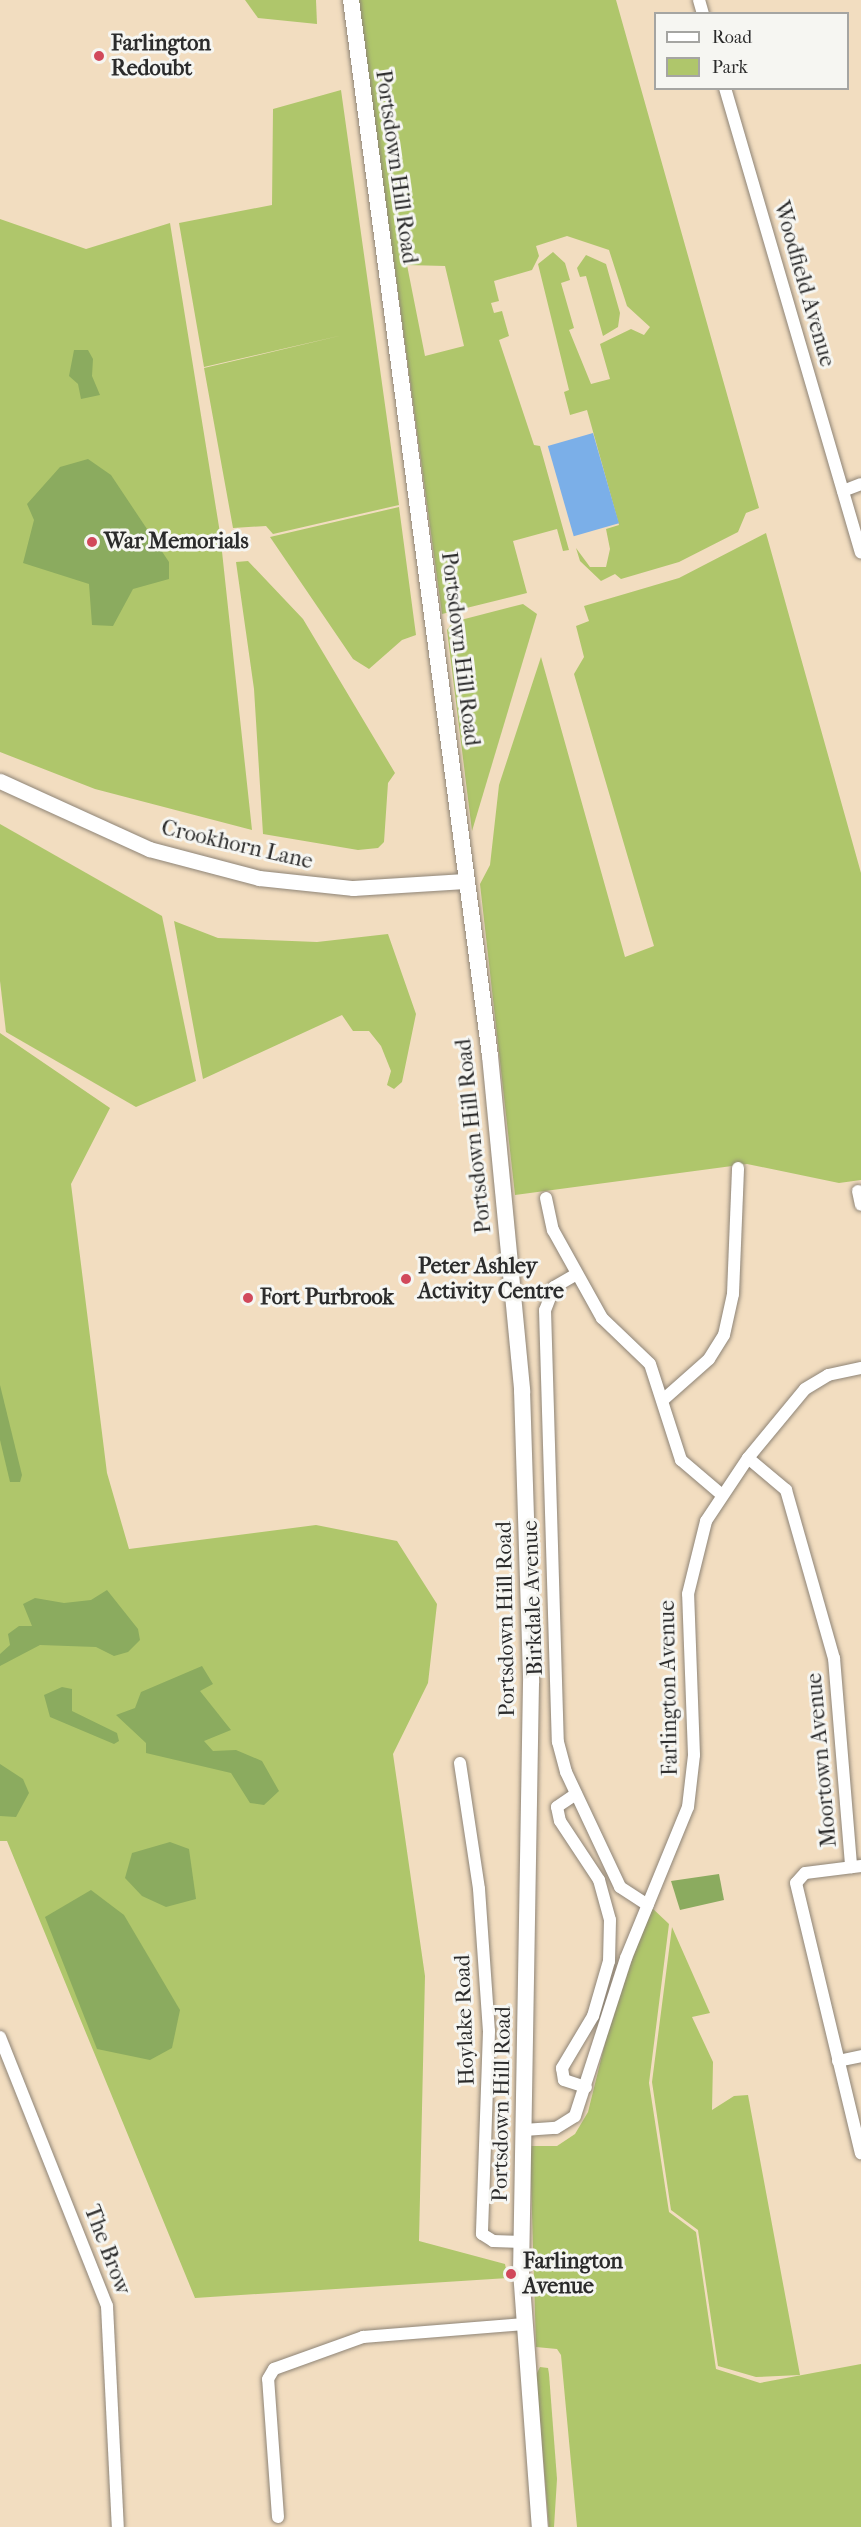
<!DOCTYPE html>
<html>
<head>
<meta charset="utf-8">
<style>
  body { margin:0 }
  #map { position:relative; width:861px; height:2527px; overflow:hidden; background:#f2ddc0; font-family:"IM FELL French Canon",serif }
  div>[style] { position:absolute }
  .green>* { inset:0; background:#afc66b }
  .forest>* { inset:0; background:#8bab5f }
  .water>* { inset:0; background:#7bafe8; transform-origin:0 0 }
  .roads { filter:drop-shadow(0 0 2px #8e8476) drop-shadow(0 0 2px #8e8476) }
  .minor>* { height:12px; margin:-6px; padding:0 6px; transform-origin:6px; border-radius:6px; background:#fff }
  .tertiary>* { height:15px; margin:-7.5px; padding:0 7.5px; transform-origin:7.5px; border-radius:7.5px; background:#fff }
  .secondary>* { height:16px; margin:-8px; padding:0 8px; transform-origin:8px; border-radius:8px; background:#fff }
  .dots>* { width:16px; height:16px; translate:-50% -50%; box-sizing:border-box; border:3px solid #f6f6f2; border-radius:50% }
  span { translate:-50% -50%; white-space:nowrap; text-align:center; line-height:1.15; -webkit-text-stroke:6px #f6f6f2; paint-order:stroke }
  .poi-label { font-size:22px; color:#2b2b2b; font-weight:700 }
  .left { translate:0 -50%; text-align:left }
  .street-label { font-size:22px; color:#2b2b2b }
  .legend { position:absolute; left:654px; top:12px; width:195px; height:78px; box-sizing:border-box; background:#f6f6f2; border:2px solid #a5a5a2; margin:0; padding:8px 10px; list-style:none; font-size:18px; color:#2b2b2b }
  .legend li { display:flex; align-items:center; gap:12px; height:30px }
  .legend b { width:30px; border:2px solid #a5a5a2 }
</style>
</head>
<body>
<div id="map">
  <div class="green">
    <i style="clip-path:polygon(245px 0,316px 0,317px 24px,258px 18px)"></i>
    <i style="clip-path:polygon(evenodd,358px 0,616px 0,759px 508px,746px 513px,738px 532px,679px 562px,621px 579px,615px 574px,601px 581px,580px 561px,576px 548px,590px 567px,606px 567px,610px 549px,606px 529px,619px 525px,587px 410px,570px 415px,564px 392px,569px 390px,538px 264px,553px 252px,565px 263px,570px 280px,561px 283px,574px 328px,569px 330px,591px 384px,610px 379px,600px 344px,631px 329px,644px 335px,650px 327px,627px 306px,609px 250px,567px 236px,536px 246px,539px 256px,532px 270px,494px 281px,499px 301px,491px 303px,494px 313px,502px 311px,509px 336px,499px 340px,534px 445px,540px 446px,569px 550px,563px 551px,557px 529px,513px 541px,527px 593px,442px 614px,358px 0,407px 265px,445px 266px,464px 346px,425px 356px,407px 265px)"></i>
    <i style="clip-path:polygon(341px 90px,399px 505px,273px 534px,266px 526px,233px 528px,204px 368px,343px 335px,204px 367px,179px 223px,272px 205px,273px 109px)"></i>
    <i style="clip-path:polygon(0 219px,86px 249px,170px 223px,220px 533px,252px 830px,95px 789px,0 752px)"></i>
    <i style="clip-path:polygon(586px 255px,606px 264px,620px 313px,618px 327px,603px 336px,586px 276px,580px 277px,577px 268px)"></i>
    <i style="clip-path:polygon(399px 507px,416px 635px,402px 640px,369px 669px,353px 659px,270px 537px)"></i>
    <i style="clip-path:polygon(766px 533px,861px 873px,861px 1180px,839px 1183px,747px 1164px,515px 1195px,480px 884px,490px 865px,499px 785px,541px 657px,625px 957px,654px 946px,574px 674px,584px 657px,576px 626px,589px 621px,584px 606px,679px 578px)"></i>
    <i style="clip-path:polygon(248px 561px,303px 619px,395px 773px,388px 783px,384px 842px,378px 848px,358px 850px,263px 834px,254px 689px,236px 562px)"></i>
    <i style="clip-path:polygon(523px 604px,537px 614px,472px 831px,447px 630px,453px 622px)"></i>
    <i style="clip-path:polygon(0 824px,162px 916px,196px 1081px,136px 1107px,6px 1032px,0 981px)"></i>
    <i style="clip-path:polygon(174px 921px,218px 938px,317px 942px,388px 934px,416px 1014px,402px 1082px,394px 1089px,387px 1085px,391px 1071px,381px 1046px,369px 1031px,353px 1031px,342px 1015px,203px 1079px)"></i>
    <i style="clip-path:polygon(0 1033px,110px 1108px,71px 1184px,107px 1473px,129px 1549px,316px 1525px,397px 1541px,437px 1604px,428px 1683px,393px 1754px,425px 1976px,419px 2241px,505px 2264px,508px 2278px,195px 2298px,7px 1841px,0 1841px)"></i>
    <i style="clip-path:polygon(651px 1907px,669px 1924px,649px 2083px,669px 2212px,696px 2232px,716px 2369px,760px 2383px,861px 2364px,861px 2527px,577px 2527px,561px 2355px,557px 2349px,536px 2347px,530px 2146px,557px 2146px,575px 2134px,588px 2112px,611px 2019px)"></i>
    <i style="clip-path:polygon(672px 1927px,710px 2013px,692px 2017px,713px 2062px,712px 2110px,734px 2096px,748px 2095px,800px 2375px,756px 2377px,718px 2366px,698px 2230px,671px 2210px,652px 2082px)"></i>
    <i style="clip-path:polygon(540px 2367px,548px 2368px,549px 2374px,557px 2479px,554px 2527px,549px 2527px,536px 2375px)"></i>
  </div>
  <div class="forest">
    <i style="clip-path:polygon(74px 350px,88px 350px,93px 359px,92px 376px,100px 395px,81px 399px,78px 384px,69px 376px)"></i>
    <i style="clip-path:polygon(88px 459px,111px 475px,169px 562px,169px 579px,133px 589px,113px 626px,92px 625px,89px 584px,23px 563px,34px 520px,27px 504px,60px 467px)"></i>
    <i style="clip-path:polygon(0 1385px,22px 1475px,20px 1482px,10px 1482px,0 1440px)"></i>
    <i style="clip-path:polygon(107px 1590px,138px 1629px,140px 1640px,128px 1652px,114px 1656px,96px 1647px,40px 1645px,0 1666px,0 1654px,10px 1645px,8px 1634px,19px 1626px,32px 1626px,23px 1604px,35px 1598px,64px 1603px,91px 1600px)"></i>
    <i style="clip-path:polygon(202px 1666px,213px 1684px,200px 1691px,231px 1730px,204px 1741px,213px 1751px,236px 1750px,262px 1761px,279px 1791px,264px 1805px,250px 1803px,231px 1773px,146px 1753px,146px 1743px,116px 1715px,135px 1708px,141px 1692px)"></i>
    <i style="clip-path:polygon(62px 1687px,72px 1689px,72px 1711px,117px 1733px,119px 1741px,114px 1744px,50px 1717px,44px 1695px)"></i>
    <i style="clip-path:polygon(0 1764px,23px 1779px,29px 1793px,16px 1817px,0 1816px)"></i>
    <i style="clip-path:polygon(170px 1842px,189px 1849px,196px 1899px,166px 1907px,142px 1896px,125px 1878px,132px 1853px)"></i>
    <i style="clip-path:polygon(719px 1874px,724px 1900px,680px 1910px,671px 1881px)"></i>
    <i style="clip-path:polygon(91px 1890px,124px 1915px,180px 2010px,172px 2048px,150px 2060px,97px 2049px,45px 1917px)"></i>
  </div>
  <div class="water">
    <i style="left:593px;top:433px;width:94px;height:47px;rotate:74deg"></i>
  </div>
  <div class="roads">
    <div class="minor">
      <i style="left:699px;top:0;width:15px;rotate:74deg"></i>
      <i style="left:725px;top:88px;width:484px;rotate:73.7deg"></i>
      <i style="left:843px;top:491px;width:19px;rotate:-21deg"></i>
      <i style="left:858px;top:1191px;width:14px;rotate:78deg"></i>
      <i style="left:546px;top:1198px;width:33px;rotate:78deg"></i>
      <i style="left:553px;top:1230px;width:101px;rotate:60.9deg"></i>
      <i style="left:602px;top:1318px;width:66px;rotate:43.8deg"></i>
      <i style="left:650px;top:1364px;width:101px;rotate:72.1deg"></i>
      <i style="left:681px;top:1460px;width:52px;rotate:40.4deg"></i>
      <i style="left:575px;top:1275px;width:24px;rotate:150deg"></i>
      <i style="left:554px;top:1287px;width:25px;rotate:111deg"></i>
      <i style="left:545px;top:1310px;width:432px;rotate:88.3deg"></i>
      <i style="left:558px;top:1742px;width:31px;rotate:75deg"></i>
      <i style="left:566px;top:1772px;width:127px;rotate:64.8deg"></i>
      <i style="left:620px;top:1887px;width:33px;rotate:33deg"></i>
      <i style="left:664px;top:1399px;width:60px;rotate:-41.6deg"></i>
      <i style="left:709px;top:1359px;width:28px;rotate:-58deg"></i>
      <i style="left:724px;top:1335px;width:42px;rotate:-77.6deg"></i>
      <i style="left:733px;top:1294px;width:126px;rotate:-87.7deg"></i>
      <i style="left:748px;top:1458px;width:50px;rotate:40.1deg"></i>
      <i style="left:786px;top:1490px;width:175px;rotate:74.1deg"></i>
      <i style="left:834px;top:1658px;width:210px;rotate:85.3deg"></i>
      <i style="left:460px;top:1763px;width:127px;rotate:81.4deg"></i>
      <i style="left:479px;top:1889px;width:142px;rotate:86deg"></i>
      <i style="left:489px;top:2031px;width:203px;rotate:92deg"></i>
      <i style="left:482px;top:2234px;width:13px;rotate:32deg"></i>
      <i style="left:493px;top:2241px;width:29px;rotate:2deg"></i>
      <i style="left:576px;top:1794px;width:23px;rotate:146deg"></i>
      <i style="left:557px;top:1807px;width:14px;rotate:78deg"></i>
      <i style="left:560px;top:1821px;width:71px;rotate:56.5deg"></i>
      <i style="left:599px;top:1880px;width:41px;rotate:74.6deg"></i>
      <i style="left:610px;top:1920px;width:41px;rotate:91.4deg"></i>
      <i style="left:609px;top:1961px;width:57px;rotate:106.2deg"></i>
      <i style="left:593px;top:2016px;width:61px;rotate:120.8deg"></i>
      <i style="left:562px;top:2068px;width:12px;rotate:81deg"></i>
      <i style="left:564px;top:2080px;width:23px;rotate:18deg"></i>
      <i style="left:861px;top:1866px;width:56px;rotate:172.9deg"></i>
      <i style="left:805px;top:1873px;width:13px;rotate:132deg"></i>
      <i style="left:796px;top:1883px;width:278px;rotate:76.5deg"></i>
      <i style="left:0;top:2037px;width:289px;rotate:68.3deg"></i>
      <i style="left:107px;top:2306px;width:221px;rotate:87.2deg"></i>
      <i style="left:838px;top:2061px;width:24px;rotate:-12deg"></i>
      <i style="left:524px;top:2130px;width:32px;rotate:-4deg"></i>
      <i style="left:556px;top:2128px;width:22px;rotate:-32deg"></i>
      <i style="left:575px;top:2116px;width:166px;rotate:-72.1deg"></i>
      <i style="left:626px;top:1958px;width:163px;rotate:-67.7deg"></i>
      <i style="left:688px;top:1807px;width:52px;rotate:-83.4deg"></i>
      <i style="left:694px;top:1755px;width:161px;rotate:-92.1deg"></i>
      <i style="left:688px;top:1594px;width:75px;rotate:-76.1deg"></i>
      <i style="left:706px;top:1521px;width:76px;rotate:-56.3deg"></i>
      <i style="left:748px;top:1458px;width:89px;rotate:-50.4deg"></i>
      <i style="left:805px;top:1389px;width:27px;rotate:-31deg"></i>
      <i style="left:828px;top:1375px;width:34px;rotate:-12deg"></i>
      <i style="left:278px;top:2517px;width:138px;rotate:-94.1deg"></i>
      <i style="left:268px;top:2379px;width:12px;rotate:-59deg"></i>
      <i style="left:274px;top:2369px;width:95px;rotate:-19.8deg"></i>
      <i style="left:363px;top:2337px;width:162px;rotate:-4.6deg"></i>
    </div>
    <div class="tertiary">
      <i style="left:0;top:781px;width:164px;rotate:24.5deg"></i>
      <i style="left:149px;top:849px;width:114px;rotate:14.8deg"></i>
      <i style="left:259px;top:878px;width:95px;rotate:6.1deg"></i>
      <i style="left:353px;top:888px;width:112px;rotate:-3.6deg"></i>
    </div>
    <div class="secondary">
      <i style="left:351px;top:0;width:1065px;rotate:82.5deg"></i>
      <i style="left:490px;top:1056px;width:336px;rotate:84.5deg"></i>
      <i style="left:522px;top:1390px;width:293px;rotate:88.2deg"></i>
      <i style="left:531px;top:1683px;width:588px;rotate:90.97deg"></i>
      <i style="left:521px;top:2271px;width:257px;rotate:85.8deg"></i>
    </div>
  </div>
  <div class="dots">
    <i style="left:99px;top:56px;background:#d1495b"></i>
    <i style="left:92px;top:542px;background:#d1495b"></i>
    <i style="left:406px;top:1279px;background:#d1495b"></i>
    <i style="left:248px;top:1298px;background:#d1495b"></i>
    <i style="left:511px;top:2274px;background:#d1495b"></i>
  </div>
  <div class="poi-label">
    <span class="left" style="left:111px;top:56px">Farlington<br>Redoubt</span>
    <span class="left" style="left:104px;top:542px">War Memorials</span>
    <span class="left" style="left:418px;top:1279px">Peter Ashley<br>Activity Centre</span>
    <span class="left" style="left:260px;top:1298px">Fort Purbrook</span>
    <span class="left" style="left:523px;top:2274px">Farlington<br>Avenue</span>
  </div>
  <div class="street-label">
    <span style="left:396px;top:167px;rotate:82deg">Portsdown Hill Road</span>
    <span style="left:804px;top:284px;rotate:74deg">Woodfield Avenue</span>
    <span style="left:460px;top:649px;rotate:83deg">Portsdown Hill Road</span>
    <span style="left:237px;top:845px;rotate:13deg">Crookhorn Lane</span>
    <span style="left:474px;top:1136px;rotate:-96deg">Portsdown Hill Road</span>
    <span style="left:533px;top:1598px;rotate:-92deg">Birkdale Avenue</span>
    <span style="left:506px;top:1619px;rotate:-91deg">Portsdown Hill Road</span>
    <span style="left:669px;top:1688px;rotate:-91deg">Farlington Avenue</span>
    <span style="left:822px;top:1760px;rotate:-95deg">Moortown Avenue</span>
    <span style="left:465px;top:2020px;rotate:-92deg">Hoylake Road</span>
    <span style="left:502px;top:2104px;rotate:-89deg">Portsdown Hill Road</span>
    <span style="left:107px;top:2250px;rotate:69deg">The Brow</span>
  </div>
  <ul class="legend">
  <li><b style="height:8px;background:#fff"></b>Road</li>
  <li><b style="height:16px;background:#afc66b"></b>Park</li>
  </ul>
</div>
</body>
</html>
